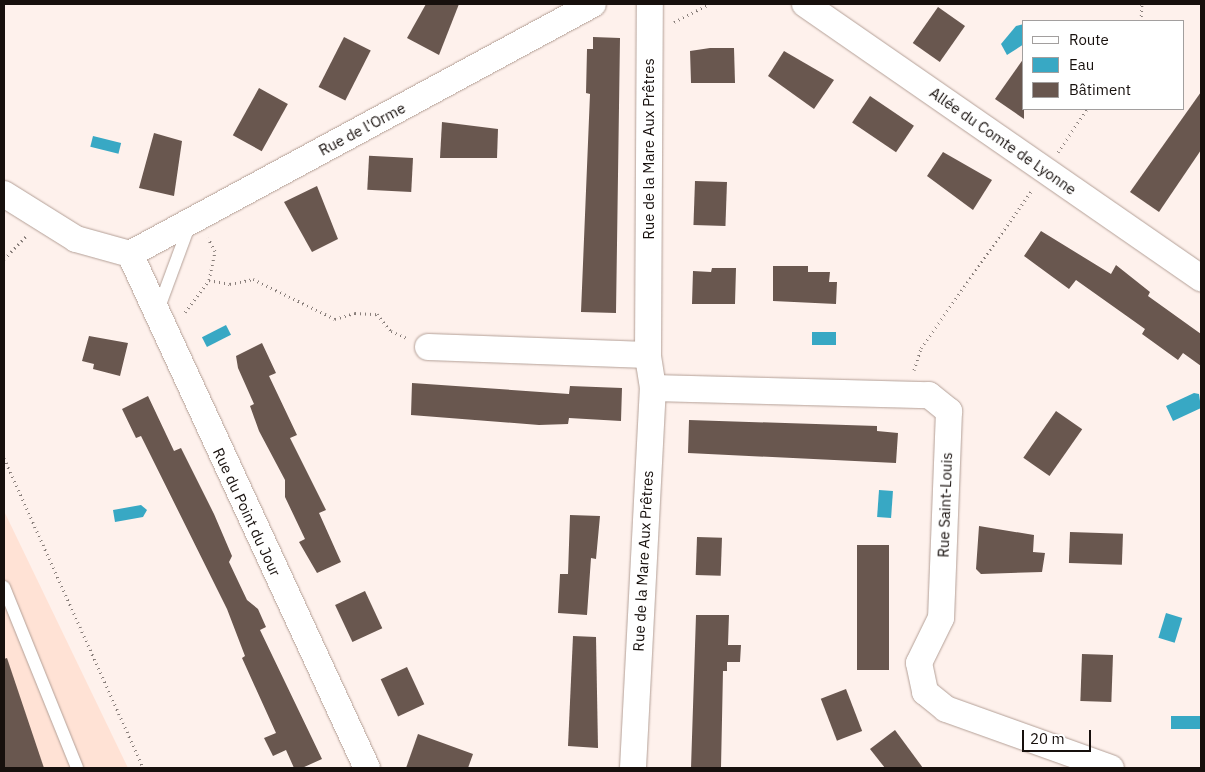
<!DOCTYPE html>
<html>
<head>
<meta charset="utf-8">
<style>
  body { margin:0 }
  #map { position:relative; width:1205px; height:772px; overflow:hidden; background:#fef1ec; font-family:"IBM Plex Sans",sans-serif }
  div>[style] { position:absolute }
  .built>* { inset:0; background:#ffe2d5 }
  .water>* { inset:0; background:#38a8c4; transform-origin:0 0 }
  .building>* { inset:0; background:#69574f; transform-origin:0 0 }
  .path>* { height:3px; margin-top:-1.5px; transform-origin:0; background:repeating-linear-gradient(90deg,#897f7b 0 1px,transparent 0 5px) }
  .roads { filter:drop-shadow(0 0 1px #b4a097) drop-shadow(0 0 1px #b4a097) }
  .lane>* { height:12px; margin:-6px; padding:0 6px; transform-origin:6px; border-radius:6px; background:#fff }
  .street>* { height:26px; margin:-13px; padding:0 13px; transform-origin:13px; border-radius:13px; background:#fff }
  span { translate:-50% -50%; white-space:nowrap; text-align:center; line-height:1.15; -webkit-text-stroke:5px #fff; paint-order:stroke }
  .street-label { font-size:15px; color:#17100d }
  .frame { position:absolute; inset:0; border:5px solid #17100d; pointer-events:none }
  .legend { position:absolute; left:1022px; top:20px; width:162px; height:90px; box-sizing:border-box; background:#fff; border:1px solid #a29f9e; margin:0; padding:6px 9px; list-style:none; font-size:15px; color:#17100d }
  .legend li { display:flex; align-items:center; gap:10px; height:25px }
  .legend b { width:25px; border:1px solid #a29f9e }
  .scale { position:absolute; left:1022px; top:730px; width:69px; height:22px; box-sizing:border-box; border:2px solid #17100d; border-top:0; padding-left:6px; font-size:15px; line-height:18px; white-space:nowrap; color:#17100d; -webkit-text-stroke:4px #fff; paint-order:stroke }
</style>
</head>
<body>
<div id="map">
  <div class="built">
    <i style="clip-path:polygon(4px 511px,128px 768px,4px 768px)"></i>
  </div>
  <div class="water">
    <i style="clip-path:polygon(1024px 24px,1024px 44px,1007px 55px,1001px 44px,1016px 26px)"></i>
    <i style="left:93px;top:136px;width:29px;height:11px;rotate:14deg"></i>
    <i style="left:226px;top:325px;width:11px;height:27px;rotate:63deg"></i>
    <i style="left:812px;top:332px;width:24px;height:13px"></i>
    <i style="clip-path:polygon(1194px 393px,1199px 394px,1201px 408px,1173px 421px,1166px 406px)"></i>
    <i style="left:879px;top:490px;width:14px;height:27px;rotate:4deg"></i>
    <i style="clip-path:polygon(141px 505px,147px 510px,143px 517px,115px 522px,113px 510px)"></i>
    <i style="left:1166px;top:613px;width:17px;height:26px;rotate:17deg"></i>
    <i style="left:1201px;top:716px;width:13px;height:30px;rotate:90deg"></i>
  </div>
  <div class="building">
    <i style="clip-path:polygon(426px 4px,459px 4px,439px 55px,407px 38px)"></i>
    <i style="left:938px;top:7px;width:33px;height:44px;rotate:35deg"></i>
    <i style="left:344px;top:37px;width:30px;height:56px;rotate:27deg"></i>
    <i style="clip-path:polygon(593px 37px,620px 38px,616px 313px,581px 312px,590px 94px,586px 93px,587px 49px,593px 49px)"></i>
    <i style="clip-path:polygon(710px 48px,734px 48px,735px 83px,691px 83px,690px 51px)"></i>
    <i style="clip-path:polygon(784px 51px,834px 80px,814px 109px,768px 76px)"></i>
    <i style="clip-path:polygon(1024px 58px,1024px 119px,995px 99px)"></i>
    <i style="left:259px;top:88px;width:33px;height:54px;rotate:29deg"></i>
    <i style="clip-path:polygon(1201px 92px,1201px 150px,1159px 212px,1130px 192px)"></i>
    <i style="left:870px;top:96px;width:53px;height:32px;rotate:34deg"></i>
    <i style="clip-path:polygon(442px 122px,498px 129px,497px 158px,440px 158px)"></i>
    <i style="clip-path:polygon(154px 133px,182px 141px,174px 196px,139px 188px)"></i>
    <i style="clip-path:polygon(943px 152px,992px 180px,973px 210px,927px 176px)"></i>
    <i style="left:413px;top:158px;width:34px;height:44px;rotate:93deg"></i>
    <i style="left:695px;top:181px;width:32px;height:44px;rotate:2deg"></i>
    <i style="clip-path:polygon(317px 186px,338px 239px,312px 252px,284px 202px)"></i>
    <i style="clip-path:polygon(1041px 231px,1111px 274px,1116px 265px,1150px 292px,1148px 296px,1201px 334px,1201px 366px,1183px 353px,1178px 360px,1142px 334px,1145px 329px,1076px 280px,1069px 289px,1024px 256px)"></i>
    <i style="clip-path:polygon(773px 266px,808px 266px,808px 272px,830px 272px,829px 282px,837px 282px,836px 304px,773px 301px)"></i>
    <i style="clip-path:polygon(712px 268px,736px 268px,735px 304px,692px 304px,693px 271px,711px 272px)"></i>
    <i style="clip-path:polygon(89px 336px,128px 343px,120px 376px,93px 369px,94px 364px,82px 361px)"></i>
    <i style="clip-path:polygon(262px 343px,276px 373px,269px 376px,297px 435px,290px 438px,326px 510px,319px 513px,341px 562px,317px 573px,299px 542px,305px 539px,285px 497px,285px 480px,259px 431px,250px 406px,254px 404px,238px 368px,236px 356px)"></i>
    <i style="clip-path:polygon(412px 383px,569px 394px,570px 386px,622px 388px,621px 421px,569px 418px,568px 424px,539px 425px,411px 415px)"></i>
    <i style="clip-path:polygon(148px 396px,174px 451px,181px 448px,214px 514px,232px 556px,229px 562px,247px 600px,258px 609px,266px 627px,260px 630px,322px 759px,302px 768px,294px 768px,286px 750px,273px 756px,264px 738px,276px 733px,242px 658px,245px 656px,227px 609px,141px 436px,136px 438px,122px 409px)"></i>
    <i style="left:1056px;top:411px;width:32px;height:57px;rotate:35deg"></i>
    <i style="clip-path:polygon(689px 420px,877px 426px,877px 431px,898px 433px,896px 463px,688px 453px)"></i>
    <i style="clip-path:polygon(570px 515px,600px 516px,596px 559px,591px 558px,587px 615px,558px 613px,560px 574px,568px 574px)"></i>
    <i style="clip-path:polygon(979px 526px,1034px 535px,1033px 552px,1045px 553px,1042px 572px,981px 574px,976px 569px)"></i>
    <i style="left:1070px;top:532px;width:53px;height:31px;rotate:2deg"></i>
    <i style="left:697px;top:537px;width:25px;height:38px;rotate:2deg"></i>
    <i style="left:857px;top:545px;width:32px;height:125px"></i>
    <i style="left:365px;top:591px;width:41px;height:33px;rotate:65deg"></i>
    <i style="clip-path:polygon(696px 615px,729px 615px,728px 645px,741px 645px,740px 662px,727px 662px,727px 671px,723px 671px,721px 768px,691px 768px)"></i>
    <i style="clip-path:polygon(573px 636px,596px 637px,598px 748px,568px 746px)"></i>
    <i style="left:1082px;top:654px;width:31px;height:47px;rotate:2deg"></i>
    <i style="clip-path:polygon(7px 658px,44px 768px,4px 768px,4px 659px)"></i>
    <i style="left:407px;top:667px;width:41px;height:29px;rotate:65deg"></i>
    <i style="left:846px;top:689px;width:45px;height:27px;rotate:69deg"></i>
    <i style="clip-path:polygon(895px 730px,923px 768px,885px 768px,870px 749px)"></i>
    <i style="clip-path:polygon(418px 734px,473px 754px,468px 768px,406px 768px)"></i>
  </div>
  <div class="path">
    <i style="left:1141px;top:21px;width:17px;rotate:-87deg"></i>
    <i style="left:674px;top:22px;width:39px;rotate:-27deg"></i>
    <i style="left:1058px;top:152px;width:52px;rotate:-56deg"></i>
    <i style="left:4px;top:259px;width:32px;rotate:-46deg"></i>
    <i style="left:209px;top:280px;width:21px;rotate:11deg"></i>
    <i style="left:230px;top:284px;width:24px;rotate:-12deg"></i>
    <i style="left:253px;top:279px;width:91px;rotate:26deg"></i>
    <i style="left:335px;top:319px;width:21px;rotate:-17deg"></i>
    <i style="left:355px;top:313px;width:22px;rotate:3deg"></i>
    <i style="left:377px;top:314px;width:22px;rotate:51deg"></i>
    <i style="left:391px;top:331px;width:17px;rotate:24deg"></i>
    <i style="left:185px;top:312px;width:40px;rotate:-53deg"></i>
    <i style="left:209px;top:280px;width:30px;rotate:-78deg"></i>
    <i style="left:215px;top:251px;width:15px;rotate:-118deg"></i>
    <i style="left:914px;top:370px;width:23px;rotate:-72deg"></i>
    <i style="left:921px;top:348px;width:193px;rotate:-54.9deg"></i>
    <i style="left:4px;top:458px;width:340px;rotate:65.8deg"></i>
  </div>
  <div class="roads">
    <div class="lane">
      <i style="left:158px;top:310px;width:90px;rotate:-69.7deg"></i>
      <i style="left:4px;top:587px;width:195px;rotate:68deg"></i>
    </div>
    <div class="street">
      <i style="left:805px;top:4px;width:482px;rotate:34.7deg"></i>
      <i style="left:4px;top:194px;width:85px;rotate:32deg"></i>
      <i style="left:76px;top:239px;width:56px;rotate:15.5deg"></i>
      <i style="left:130px;top:254px;width:566px;rotate:65.25deg"></i>
      <i style="left:130px;top:254px;width:526px;rotate:-28.37deg"></i>
      <i style="left:428px;top:347px;width:220px;rotate:2.1deg"></i>
      <i style="left:653px;top:388px;width:276px;rotate:1.5deg"></i>
      <i style="left:929px;top:395px;width:26px;rotate:39deg"></i>
      <i style="left:949px;top:411px;width:207px;rotate:92.2deg"></i>
      <i style="left:941px;top:618px;width:50px;rotate:116.1deg"></i>
      <i style="left:919px;top:663px;width:30px;rotate:78deg"></i>
      <i style="left:925px;top:692px;width:27px;rotate:39deg"></i>
      <i style="left:946px;top:709px;width:175px;rotate:19.7deg"></i>
      <i style="left:633px;top:768px;width:381px;rotate:-87deg"></i>
      <i style="left:653px;top:388px;width:33px;rotate:-99deg"></i>
      <i style="left:648px;top:355px;width:351px;rotate:-89.7deg"></i>
    </div>
  </div>
  <div class="street-label">
    <span style="left:362px;top:129px;rotate:-28deg">Rue de l'Orme</span>
    <span style="left:1003px;top:141px;rotate:35deg">Allée du Comte de Lyonne</span>
    <span style="left:649px;top:149px;rotate:-90deg">Rue de la Mare Aux Prêtres</span>
    <span style="left:945px;top:505px;rotate:-88deg">Rue Saint-Louis</span>
    <span style="left:247px;top:512px;rotate:65deg">Rue du Point du Jour</span>
    <span style="left:643px;top:561px;rotate:-87deg">Rue de la Mare Aux Prêtres</span>
  </div>
  <div class="frame"></div>
  <ul class="legend">
  <li><b style="height:6px;background:#fff"></b>Route</li>
  <li><b style="height:14px;background:#38a8c4"></b>Eau</li>
  <li><b style="height:14px;background:#69574f"></b>Bâtiment</li>
  </ul>
  <div class="scale">20 m</div>
</div>
</body>
</html>
